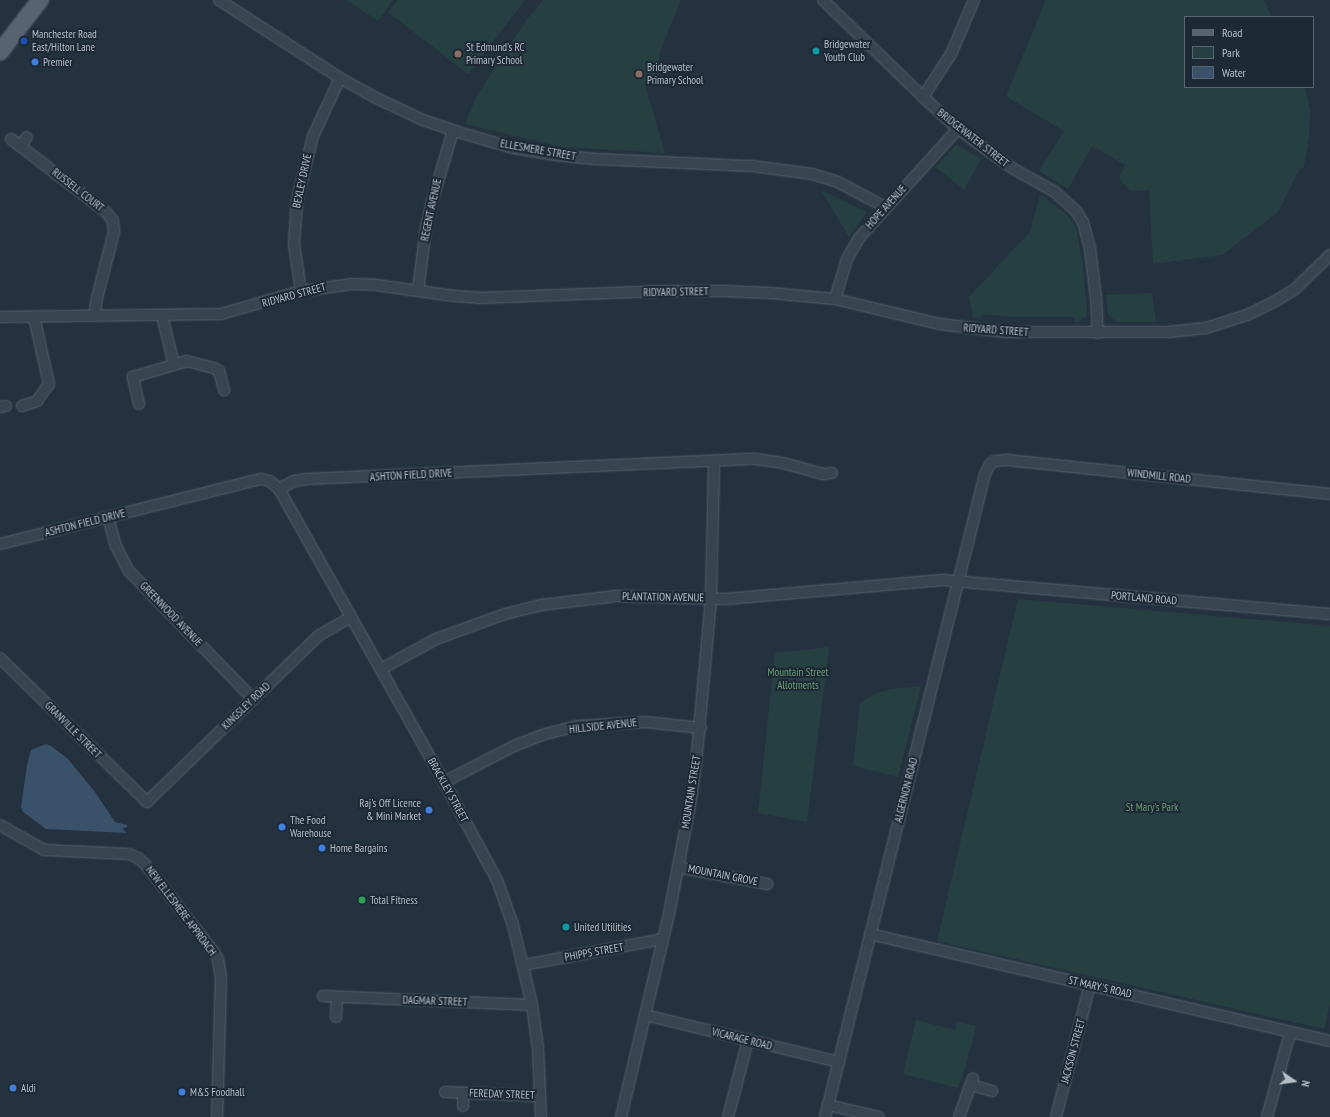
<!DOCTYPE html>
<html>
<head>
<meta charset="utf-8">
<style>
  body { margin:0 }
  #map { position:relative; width:1330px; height:1117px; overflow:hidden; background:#243240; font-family:"PT Sans Narrow",sans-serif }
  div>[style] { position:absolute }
  .green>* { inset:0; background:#264041 }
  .water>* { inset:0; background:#395169 }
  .roads { filter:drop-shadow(0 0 1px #56626d) drop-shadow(0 0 1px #56626d) }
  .street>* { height:10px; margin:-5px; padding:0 5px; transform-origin:5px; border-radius:5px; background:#384450 }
  .primary>* { height:16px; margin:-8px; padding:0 8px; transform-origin:8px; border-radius:8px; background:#566370 }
  .dots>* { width:11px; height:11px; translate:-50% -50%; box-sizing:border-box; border:2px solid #1d2935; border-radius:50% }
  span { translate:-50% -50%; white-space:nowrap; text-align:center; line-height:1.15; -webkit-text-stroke:4px #1d2935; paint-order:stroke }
  .poi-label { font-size:11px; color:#b5bfca }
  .left { translate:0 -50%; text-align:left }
  .right { translate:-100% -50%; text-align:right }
  .street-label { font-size:11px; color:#b5bfca }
  .park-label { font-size:11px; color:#6b9c72 }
  .legend { position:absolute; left:1184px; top:16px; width:130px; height:72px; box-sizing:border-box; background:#1d2935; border:1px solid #5a6571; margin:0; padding:5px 7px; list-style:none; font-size:12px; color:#b5bfca }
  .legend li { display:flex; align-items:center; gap:8px; height:20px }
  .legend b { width:20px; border:1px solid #5a6571 }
  .north { position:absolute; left:1274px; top:1061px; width:40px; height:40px; -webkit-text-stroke:3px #1d2935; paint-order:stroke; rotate:103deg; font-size:11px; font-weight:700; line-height:16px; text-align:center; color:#b5bfca }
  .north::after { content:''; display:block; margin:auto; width:14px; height:18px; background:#b5bfca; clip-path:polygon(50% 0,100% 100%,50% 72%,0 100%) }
</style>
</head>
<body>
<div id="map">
  <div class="green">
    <i style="clip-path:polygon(346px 0,393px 0,378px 21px)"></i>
    <i style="clip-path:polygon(398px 0,525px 0,468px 74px,388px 12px)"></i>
    <i style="clip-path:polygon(543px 0,681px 0,660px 51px,659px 82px,645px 85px,665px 153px,562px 147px,465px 124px,476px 98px,499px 61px,528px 18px)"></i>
    <i style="clip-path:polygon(1046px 0,1264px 0,1272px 17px,1185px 17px,1185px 87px,1305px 87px,1310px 111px,1309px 138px,1306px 156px,1303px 169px,1300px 168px,1278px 212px,1222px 255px,1153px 264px,1149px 190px,1132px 191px,1128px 189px,1119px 178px,1125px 165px,1092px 146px,1068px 189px,1039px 171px,1064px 131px,1006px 96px)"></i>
    <i style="clip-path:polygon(958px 145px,981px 159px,964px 190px,936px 167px,955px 146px)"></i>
    <i style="clip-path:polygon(821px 190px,867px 212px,849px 237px)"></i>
    <i style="clip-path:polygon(1040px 194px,1064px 212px,1073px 222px,1077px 231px,1083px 268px,1087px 310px,1086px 316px,1076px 323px,1073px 317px,1014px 317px,982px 314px,979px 318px,973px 317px,969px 297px,1030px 232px)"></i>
    <i style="clip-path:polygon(1152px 293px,1156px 322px,1120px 322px,1115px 321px,1108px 314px,1106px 295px)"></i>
    <i style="clip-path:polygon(1018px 599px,1330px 626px,1330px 1003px,1324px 1029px,937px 941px)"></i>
    <i style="clip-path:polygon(829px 647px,807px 822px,758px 813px,775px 653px)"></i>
    <i style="clip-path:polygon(921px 686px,898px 777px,853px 766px,860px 703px,874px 694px,891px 689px)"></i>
    <i style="clip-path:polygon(916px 1020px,955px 1030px,957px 1021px,976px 1026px,966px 1065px,958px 1088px,903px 1074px)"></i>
  </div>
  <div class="water">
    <i style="clip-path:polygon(46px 744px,51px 746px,68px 759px,95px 792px,115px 822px,127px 825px,127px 827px,122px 829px,127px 833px,46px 829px,23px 812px,21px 807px,27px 765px,31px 750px)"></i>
  </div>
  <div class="roads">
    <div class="street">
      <i style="left:219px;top:0;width:144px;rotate:32.8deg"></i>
      <i style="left:340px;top:78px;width:39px;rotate:29deg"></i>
      <i style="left:374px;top:97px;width:54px;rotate:25.1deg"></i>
      <i style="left:423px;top:120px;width:37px;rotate:19deg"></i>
      <i style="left:458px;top:132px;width:57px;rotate:16.2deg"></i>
      <i style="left:513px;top:148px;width:43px;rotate:9.5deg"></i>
      <i style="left:555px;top:155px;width:40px;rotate:5.7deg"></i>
      <i style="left:595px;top:159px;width:157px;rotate:2.6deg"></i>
      <i style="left:752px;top:166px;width:61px;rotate:7.6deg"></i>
      <i style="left:812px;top:174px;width:27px;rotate:17deg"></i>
      <i style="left:838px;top:182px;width:53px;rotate:28deg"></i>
      <i style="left:823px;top:0;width:139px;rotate:44.1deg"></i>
      <i style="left:923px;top:97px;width:47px;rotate:42.4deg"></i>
      <i style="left:958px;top:129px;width:67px;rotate:35.8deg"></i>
      <i style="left:1012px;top:168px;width:49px;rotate:29.2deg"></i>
      <i style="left:1055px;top:192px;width:28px;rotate:42deg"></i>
      <i style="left:1076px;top:211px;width:13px;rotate:58deg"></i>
      <i style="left:1083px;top:222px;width:28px;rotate:75deg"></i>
      <i style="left:1090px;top:249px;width:49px;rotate:83deg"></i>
      <i style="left:1096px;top:298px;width:35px;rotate:87deg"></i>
      <i style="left:923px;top:97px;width:51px;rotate:-56.9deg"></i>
      <i style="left:951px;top:54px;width:59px;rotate:-66.9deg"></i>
      <i style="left:11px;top:139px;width:121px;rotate:37.6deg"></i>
      <i style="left:107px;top:213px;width:10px;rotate:53deg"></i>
      <i style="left:113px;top:221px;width:11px;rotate:85deg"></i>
      <i style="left:114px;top:232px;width:68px;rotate:104.4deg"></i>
      <i style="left:97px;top:298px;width:18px;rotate:99deg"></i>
      <i style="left:20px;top:146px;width:11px;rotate:-52deg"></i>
      <i style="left:301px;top:291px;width:48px;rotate:-98.5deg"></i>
      <i style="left:294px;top:244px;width:43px;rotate:-86deg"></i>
      <i style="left:297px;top:201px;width:67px;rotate:-76.2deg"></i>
      <i style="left:313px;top:136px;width:64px;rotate:-65deg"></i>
      <i style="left:418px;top:291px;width:64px;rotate:-82.8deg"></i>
      <i style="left:426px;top:228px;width:31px;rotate:-77deg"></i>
      <i style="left:433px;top:198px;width:70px;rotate:-73.4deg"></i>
      <i style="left:835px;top:299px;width:42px;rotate:-73.3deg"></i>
      <i style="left:847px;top:259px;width:24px;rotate:-60deg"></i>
      <i style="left:859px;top:238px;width:147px;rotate:-47.8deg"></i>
      <i style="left:162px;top:315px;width:51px;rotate:76.5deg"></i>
      <i style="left:0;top:317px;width:221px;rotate:-0.8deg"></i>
      <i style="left:221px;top:314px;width:83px;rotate:-16deg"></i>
      <i style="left:301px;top:291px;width:52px;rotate:-7.7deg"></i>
      <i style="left:353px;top:284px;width:23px;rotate:2deg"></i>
      <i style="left:376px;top:285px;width:79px;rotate:8deg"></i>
      <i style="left:454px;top:296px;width:26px;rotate:4deg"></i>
      <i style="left:480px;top:298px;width:179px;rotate:-2.2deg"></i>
      <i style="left:659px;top:291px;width:64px"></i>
      <i style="left:723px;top:291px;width:48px;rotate:2.4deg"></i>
      <i style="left:771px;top:293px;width:64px;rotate:5.4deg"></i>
      <i style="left:835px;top:299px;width:108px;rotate:13.4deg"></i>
      <i style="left:940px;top:324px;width:65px;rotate:7deg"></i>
      <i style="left:1005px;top:332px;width:163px"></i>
      <i style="left:1168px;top:332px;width:38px;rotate:-6deg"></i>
      <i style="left:1206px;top:328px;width:43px;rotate:-17.6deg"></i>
      <i style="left:1247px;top:315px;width:28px;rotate:-26deg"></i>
      <i style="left:1272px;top:303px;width:26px;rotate:-31deg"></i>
      <i style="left:1294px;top:290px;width:50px;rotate:-44.2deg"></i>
      <i style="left:139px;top:404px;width:28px;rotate:-103deg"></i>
      <i style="left:133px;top:377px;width:56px;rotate:-16.5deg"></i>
      <i style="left:187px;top:361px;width:28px;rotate:15deg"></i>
      <i style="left:214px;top:368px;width:6px;rotate:31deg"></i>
      <i style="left:219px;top:371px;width:20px;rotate:75deg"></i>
      <i style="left:22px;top:406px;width:16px;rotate:-18deg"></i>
      <i style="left:37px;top:401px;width:21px;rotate:-55deg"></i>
      <i style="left:49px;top:384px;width:69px;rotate:-102.6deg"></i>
      <i style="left:0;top:407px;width:6px;rotate:-9deg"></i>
      <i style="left:279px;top:489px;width:336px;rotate:60.6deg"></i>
      <i style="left:444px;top:782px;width:111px;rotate:61.6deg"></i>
      <i style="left:497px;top:880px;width:48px;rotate:70.4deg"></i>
      <i style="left:513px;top:925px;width:82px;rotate:76.6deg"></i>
      <i style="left:532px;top:1005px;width:43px;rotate:82.1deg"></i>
      <i style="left:538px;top:1048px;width:69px;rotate:87.5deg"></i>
      <i style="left:108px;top:517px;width:30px;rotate:75deg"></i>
      <i style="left:116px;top:546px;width:28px;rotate:63deg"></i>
      <i style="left:129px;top:571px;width:178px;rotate:45.9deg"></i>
      <i style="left:0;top:544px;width:269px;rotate:-14deg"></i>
      <i style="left:261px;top:479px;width:9px;rotate:13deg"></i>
      <i style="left:270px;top:481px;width:12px;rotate:42deg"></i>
      <i style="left:279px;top:489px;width:17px;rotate:-28deg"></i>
      <i style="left:294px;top:481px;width:13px;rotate:-9deg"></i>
      <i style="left:307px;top:479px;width:448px;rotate:-2.6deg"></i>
      <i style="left:755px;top:459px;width:28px;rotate:8deg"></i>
      <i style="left:783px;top:463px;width:41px;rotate:15.4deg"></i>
      <i style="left:823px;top:474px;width:9px;rotate:-6deg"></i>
      <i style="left:0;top:658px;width:206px;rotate:44.4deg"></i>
      <i style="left:147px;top:802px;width:238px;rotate:-44.1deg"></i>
      <i style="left:318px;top:636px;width:38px;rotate:-30deg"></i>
      <i style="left:381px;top:669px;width:63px;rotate:-28.6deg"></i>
      <i style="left:436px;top:639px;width:73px;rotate:-19.9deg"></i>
      <i style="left:505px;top:614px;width:37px;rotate:-14deg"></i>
      <i style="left:541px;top:605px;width:76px;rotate:-6.8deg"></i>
      <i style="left:616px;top:596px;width:110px;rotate:1.6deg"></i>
      <i style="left:726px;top:599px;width:217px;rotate:-5deg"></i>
      <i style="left:942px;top:580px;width:389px;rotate:5deg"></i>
      <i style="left:444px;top:782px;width:79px;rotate:-27.2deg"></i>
      <i style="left:514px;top:746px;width:33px;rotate:-21deg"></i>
      <i style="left:545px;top:734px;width:34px;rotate:-14deg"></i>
      <i style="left:578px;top:726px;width:68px;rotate:-3.4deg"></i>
      <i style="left:646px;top:722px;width:55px;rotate:6.2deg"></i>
      <i style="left:0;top:825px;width:51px;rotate:29.6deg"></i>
      <i style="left:44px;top:850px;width:85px;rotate:2.7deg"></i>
      <i style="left:129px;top:854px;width:10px;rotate:24deg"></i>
      <i style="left:138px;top:858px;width:11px;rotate:41deg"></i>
      <i style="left:146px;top:865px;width:109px;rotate:52.1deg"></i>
      <i style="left:213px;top:951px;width:9px;rotate:58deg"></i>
      <i style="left:218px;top:959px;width:18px;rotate:81deg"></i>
      <i style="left:221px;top:977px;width:140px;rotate:91.6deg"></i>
      <i style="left:678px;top:867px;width:91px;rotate:10.8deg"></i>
      <i style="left:870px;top:934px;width:472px;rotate:13.1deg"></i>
      <i style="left:524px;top:965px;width:141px;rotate:-10.6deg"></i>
      <i style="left:323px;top:996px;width:209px;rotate:2.5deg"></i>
      <i style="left:645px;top:1015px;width:200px;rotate:13.6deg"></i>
      <i style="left:336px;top:1017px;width:20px;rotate:-87deg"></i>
      <i style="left:971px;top:1085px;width:22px;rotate:16deg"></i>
      <i style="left:445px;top:1092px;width:95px;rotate:2.4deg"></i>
      <i style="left:828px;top:1105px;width:52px;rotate:13.2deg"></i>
      <i style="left:463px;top:1106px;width:13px;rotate:-90deg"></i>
      <i style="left:621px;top:1117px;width:209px;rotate:-76.7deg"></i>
      <i style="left:669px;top:914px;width:111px;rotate:-79.1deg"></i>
      <i style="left:690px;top:805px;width:41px;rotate:-81.7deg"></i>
      <i style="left:696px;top:764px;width:167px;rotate:-84.8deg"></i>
      <i style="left:711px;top:598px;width:137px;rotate:-88.7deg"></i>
      <i style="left:728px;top:1117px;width:80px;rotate:-75.4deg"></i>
      <i style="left:825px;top:1117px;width:663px;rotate:-76.03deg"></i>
      <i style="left:985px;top:474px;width:11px;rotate:-63deg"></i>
      <i style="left:990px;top:464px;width:6px;rotate:-31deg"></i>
      <i style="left:995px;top:461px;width:12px;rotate:-5deg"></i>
      <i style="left:1007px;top:460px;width:325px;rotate:6deg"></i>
      <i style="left:959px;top:1117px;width:41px;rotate:-70.3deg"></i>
      <i style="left:1056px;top:1117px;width:136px;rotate:-75.6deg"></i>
      <i style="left:1267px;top:1117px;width:87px;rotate:-74.7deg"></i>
    </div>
    <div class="primary">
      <i style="left:0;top:52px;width:66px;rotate:-52.4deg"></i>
    </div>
  </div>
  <div class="dots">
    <i style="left:24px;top:41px;background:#1a4fb4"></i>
    <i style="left:816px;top:51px;background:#0f9aa8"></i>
    <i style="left:458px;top:54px;background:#8d6e63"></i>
    <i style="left:35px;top:62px;background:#3f7fe0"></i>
    <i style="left:639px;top:74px;background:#8d6e63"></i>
    <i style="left:429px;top:810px;background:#3f7fe0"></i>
    <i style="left:282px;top:827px;background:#3f7fe0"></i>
    <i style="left:322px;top:848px;background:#3f7fe0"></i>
    <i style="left:362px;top:900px;background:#2e9e5b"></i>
    <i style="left:566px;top:927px;background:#0f9aa8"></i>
    <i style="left:13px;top:1088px;background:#3f7fe0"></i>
    <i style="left:182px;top:1092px;background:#3f7fe0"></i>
  </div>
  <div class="poi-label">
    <span class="left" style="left:32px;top:41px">Manchester Road<br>East/Hilton Lane</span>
    <span class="left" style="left:824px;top:51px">Bridgewater<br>Youth Club</span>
    <span class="left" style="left:466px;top:54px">St Edmund's RC<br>Primary School</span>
    <span class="left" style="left:43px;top:62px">Premier</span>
    <span class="left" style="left:647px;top:74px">Bridgewater<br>Primary School</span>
    <span class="right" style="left:421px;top:810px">Raj's Off Licence<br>&amp; Mini Market</span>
    <span class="left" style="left:290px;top:827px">The Food<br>Warehouse</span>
    <span class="left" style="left:330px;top:848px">Home Bargains</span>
    <span class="left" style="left:370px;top:900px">Total Fitness</span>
    <span class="left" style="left:574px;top:927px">United Utilities</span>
    <span class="left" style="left:21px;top:1088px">Aldi</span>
    <span class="left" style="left:190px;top:1092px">M&amp;S Foodhall</span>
  </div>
  <div class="street-label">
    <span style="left:973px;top:138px;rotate:38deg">BRIDGEWATER STREET</span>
    <span style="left:538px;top:150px;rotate:10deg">ELLESMERE STREET</span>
    <span style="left:302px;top:181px;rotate:-78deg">BEXLEY DRIVE</span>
    <span style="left:78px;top:190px;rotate:38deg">RUSSELL COURT</span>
    <span style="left:886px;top:207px;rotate:-48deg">HOPE AVENUE</span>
    <span style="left:431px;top:210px;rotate:-78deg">REGENT AVENUE</span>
    <span style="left:676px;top:292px;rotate:-1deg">RIDYARD STREET</span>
    <span style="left:294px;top:295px;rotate:-15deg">RIDYARD STREET</span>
    <span style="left:996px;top:330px;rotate:4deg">RIDYARD STREET</span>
    <span style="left:411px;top:475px;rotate:-3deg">ASHTON FIELD DRIVE</span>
    <span style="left:1159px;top:476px;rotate:6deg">WINDMILL ROAD</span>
    <span style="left:85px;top:523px;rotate:-14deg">ASHTON FIELD DRIVE</span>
    <span style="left:663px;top:597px;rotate:1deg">PLANTATION AVENUE</span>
    <span style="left:1144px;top:598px;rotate:5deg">PORTLAND ROAD</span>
    <span style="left:171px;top:614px;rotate:46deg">GREENWOOD AVENUE</span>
    <span style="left:246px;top:706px;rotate:-44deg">KINGSLEY ROAD</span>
    <span style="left:603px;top:726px;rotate:-6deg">HILLSIDE AVENUE</span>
    <span style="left:73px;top:730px;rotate:45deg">GRANVILLE STREET</span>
    <span style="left:448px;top:790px;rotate:61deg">BRACKLEY STREET</span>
    <span style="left:906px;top:790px;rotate:-76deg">ALGERNON ROAD</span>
    <span style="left:691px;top:792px;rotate:-81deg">MOUNTAIN STREET</span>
    <span style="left:723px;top:875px;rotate:11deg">MOUNTAIN GROVE</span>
    <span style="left:181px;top:911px;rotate:53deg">NEW ELLESMERE APPROACH</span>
    <span style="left:594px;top:952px;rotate:-10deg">PHIPPS STREET</span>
    <span style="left:1100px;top:987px;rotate:13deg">ST MARY'S ROAD</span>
    <span style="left:435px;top:1001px;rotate:2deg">DAGMAR STREET</span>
    <span style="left:742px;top:1039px;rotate:14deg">VICARAGE ROAD</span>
    <span style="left:1073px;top:1051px;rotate:-75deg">JACKSON STREET</span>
    <span style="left:502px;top:1094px;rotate:2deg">FEREDAY STREET</span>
  </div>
  <div class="park-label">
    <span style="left:798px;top:679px">Mountain Street<br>Allotments</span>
    <span style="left:1152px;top:807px">St Mary's Park</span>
  </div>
  <ul class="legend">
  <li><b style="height:5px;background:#566370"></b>Road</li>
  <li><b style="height:11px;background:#264041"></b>Park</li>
  <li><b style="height:11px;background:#395169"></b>Water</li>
  </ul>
  <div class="north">N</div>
</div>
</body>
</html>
